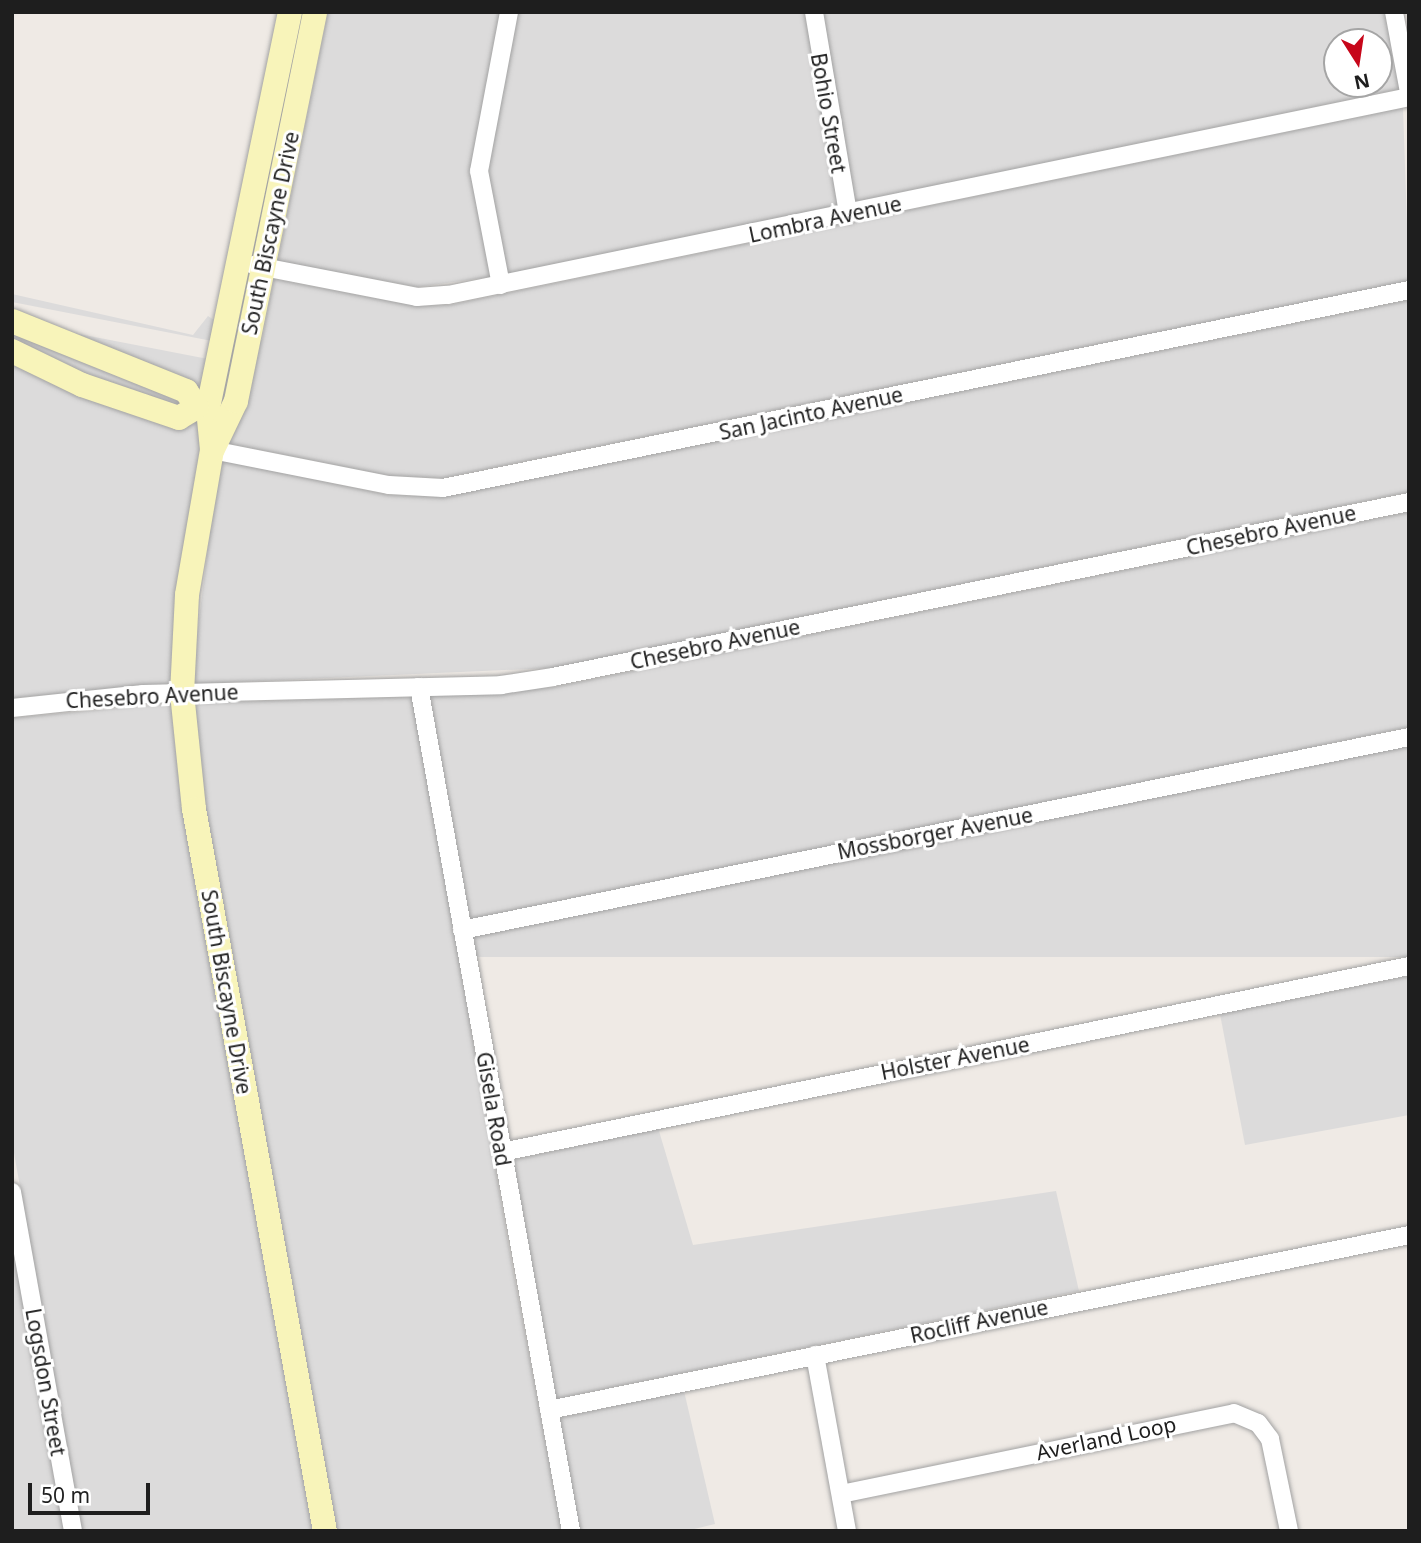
<!DOCTYPE html>
<html>
<head>
<meta charset="utf-8">
<style>
  body { margin:0 }
  #map { position:relative; width:1421px; height:1543px; overflow:hidden; background:#efeae5; font-family:"Noto Sans",sans-serif }
  div>[style] { position:absolute }
  .residential>* { inset:0; background:#dcdbdb; transform-origin:0 0 }
  .roads { filter:drop-shadow(0 0 2px #a2a2a2) drop-shadow(0 0 2px #a2a2a2) }
  .street>* { height:18px; margin:-9px; padding:0 9px; transform-origin:9px; border-radius:9px; background:#fff }
  .secondary>* { height:24px; margin:-12px; padding:0 12px; transform-origin:12px; border-radius:12px; background:#f8f4ba }
  span { translate:-50% -50%; white-space:nowrap; text-align:center; line-height:1.15; -webkit-text-stroke:6px #fff; paint-order:stroke }
  .street-label { font-size:21px; color:#1e1e1e }
  .frame { position:absolute; inset:0; border:14px solid #1e1e1e; pointer-events:none }
  .north { position:absolute; left:1323px; top:28px; width:70px; height:70px; box-sizing:border-box; background:#fff; border:2px solid #a5a5a5; border-radius:50%; rotate:168deg; font-size:19px; font-weight:700; line-height:28px; text-align:center; color:#1e1e1e }
  .north::after { content:''; display:block; margin:auto; width:24px; height:32px; background:#c7061a; clip-path:polygon(50% 0,100% 100%,50% 72%,0 100%) }
  .scale { position:absolute; left:28px; top:1483px; width:122px; height:32px; box-sizing:border-box; border:4px solid #1e1e1e; border-top:0; padding-left:9px; font-size:21px; line-height:24px; white-space:nowrap; color:#1e1e1e; -webkit-text-stroke:5px #fff; paint-order:stroke }
</style>
</head>
<body>
<div id="map">
  <div class="residential">
    <i style="clip-path:polygon(328px 12px,500px 12px,471px 171px,490px 277px,417px 287px,278px 261px)"></i>
    <i style="clip-path:polygon(518px 12px,805px 12px,838px 206px,507px 274px,488px 171px)"></i>
    <i style="clip-path:polygon(evenodd,1385px 12px,1400px 89px,855px 203px,823px 13px,1385px 12px,1337px 42px,1379px 42px,1379px 84px,1337px 84px,1337px 42px)"></i>
    <i style="clip-path:polygon(1403px 108px,1409px 281px,442px 478px,391px 476px,225px 443px,257px 340px,262px 340px,274px 279px,416px 306px,450px 305px)"></i>
    <i style="clip-path:polygon(12px 294px,193px 335px,208px 316px,217px 322px,212px 341px,12px 302px)"></i>
    <i style="clip-path:polygon(1409px 300px,1409px 492px,552px 668px,191px 684px,219px 460px,389px 495px,444px 497px)"></i>
    <i style="clip-path:polygon(12px 321px,208px 359px,203px 447px,171px 684px,12px 698px)"></i>
    <i style="clip-path:polygon(1409px 512px,1409px 727px,469px 919px,430px 696px,555px 687px)"></i>
    <i style="clip-path:polygon(413px 697px,512px 1265px,562px 1531px,333px 1531px,202px 808px,190px 703px)"></i>
    <i style="clip-path:polygon(174px 703px,316px 1531px,82px 1531px,12px 1142px,12px 718px)"></i>
    <i style="left:1409px;top:746px;width:211px;height:956px;rotate:90deg"></i>
    <i style="clip-path:polygon(1409px 976px,1409px 1115px,1245px 1145px,1220px 1014px)"></i>
    <i style="clip-path:polygon(667px 1127px,659px 1131px,693px 1245px,1056px 1191px,1079px 1291px,556px 1399px,512px 1160px)"></i>
    <i style="clip-path:polygon(12px 1239px,64px 1531px,12px 1531px)"></i>
    <i style="clip-path:polygon(684px 1391px,715px 1524px,686px 1531px,579px 1531px,559px 1418px)"></i>
  </div>
  <div class="roads">
    <div class="street">
      <i style="left:814px;top:12px;width:205px;rotate:80.4deg"></i>
      <i style="left:1394px;top:12px;width:81px;rotate:79.4deg"></i>
      <i style="left:253px;top:265px;width:167px;rotate:11deg"></i>
      <i style="left:417px;top:297px;width:31px;rotate:-4deg"></i>
      <i style="left:448px;top:295px;width:981px;rotate:-11.64deg"></i>
      <i style="left:501px;top:285px;width:116px;rotate:-100.9deg"></i>
      <i style="left:479px;top:171px;width:162px;rotate:-79.3deg"></i>
      <i style="left:212px;top:450px;width:180px;rotate:11.2deg"></i>
      <i style="left:389px;top:485px;width:54px;rotate:3.2deg"></i>
      <i style="left:443px;top:488px;width:986px;rotate:-11.58deg"></i>
      <i style="left:419px;top:687px;width:858px;rotate:79.79deg"></i>
      <i style="left:12px;top:708px;width:132px;rotate:-6.1deg"></i>
      <i style="left:143px;top:694px;width:358px;rotate:-1.4deg"></i>
      <i style="left:501px;top:685px;width:53px;rotate:-8.7deg"></i>
      <i style="left:553px;top:677px;width:874px;rotate:-11.55deg"></i>
      <i style="left:462px;top:930px;width:966px;rotate:-11.52deg"></i>
      <i style="left:502px;top:1152px;width:926px;rotate:-11.59deg"></i>
      <i style="left:12px;top:1192px;width:344px;rotate:79.8deg"></i>
      <i style="left:815px;top:1355px;width:179px;rotate:79.7deg"></i>
      <i style="left:549px;top:1410px;width:878px;rotate:-11.5deg"></i>
      <i style="left:841px;top:1494px;width:401px;rotate:-11.6deg"></i>
      <i style="left:1234px;top:1413px;width:26px;rotate:23deg"></i>
      <i style="left:1258px;top:1423px;width:20px;rotate:53deg"></i>
      <i style="left:1270px;top:1439px;width:94px;rotate:78.3deg"></i>
    </div>
    <div class="secondary">
      <i style="left:290px;top:12px;width:405px;rotate:101.7deg"></i>
      <i style="left:208px;top:409px;width:41px;rotate:84.4deg"></i>
      <i style="left:212px;top:450px;width:147px;rotate:99.8deg"></i>
      <i style="left:187px;top:595px;width:98px;rotate:92.9deg"></i>
      <i style="left:182px;top:693px;width:117px;rotate:84.1deg"></i>
      <i style="left:194px;top:809px;width:734px;rotate:79.72deg"></i>
      <i style="left:12px;top:321px;width:188px;rotate:21.9deg"></i>
      <i style="left:186px;top:391px;width:19px;rotate:55deg"></i>
      <i style="left:197px;top:407px;width:21px;rotate:149deg"></i>
      <i style="left:179px;top:418px;width:102px;rotate:-161.2deg"></i>
      <i style="left:82px;top:385px;width:78px;rotate:-154.1deg"></i>
      <i style="left:213px;top:449px;width:53px;rotate:-64.4deg"></i>
      <i style="left:236px;top:401px;width:397px;rotate:-78.5deg"></i>
    </div>
  </div>
  <div class="street-label">
    <span style="left:829px;top:113px;rotate:80deg">Bohio Street</span>
    <span style="left:825px;top:219px;rotate:-12deg">Lombra Avenue</span>
    <span style="left:270px;top:233px;rotate:-78deg">South Biscayne Drive</span>
    <span style="left:811px;top:413px;rotate:-12deg">San Jacinto Avenue</span>
    <span style="left:1271px;top:530px;rotate:-12deg">Chesebro Avenue</span>
    <span style="left:715px;top:644px;rotate:-12deg">Chesebro Avenue</span>
    <span style="left:152px;top:696px;rotate:-3deg">Chesebro Avenue</span>
    <span style="left:935px;top:833px;rotate:-11deg">Mossborger Avenue</span>
    <span style="left:227px;top:992px;rotate:80deg">South Biscayne Drive</span>
    <span style="left:955px;top:1058px;rotate:-11deg">Holster Avenue</span>
    <span style="left:494px;top:1109px;rotate:80deg">Gisela Road</span>
    <span style="left:979px;top:1321px;rotate:-12deg">Rocliff Avenue</span>
    <span style="left:46px;top:1382px;rotate:80deg">Logsdon Street</span>
    <span style="left:1106px;top:1438px;rotate:-12deg">Averland Loop</span>
  </div>
  <div class="frame"></div>
  <div class="north">N</div>
  <div class="scale">50 m</div>
</div>
</body>
</html>
